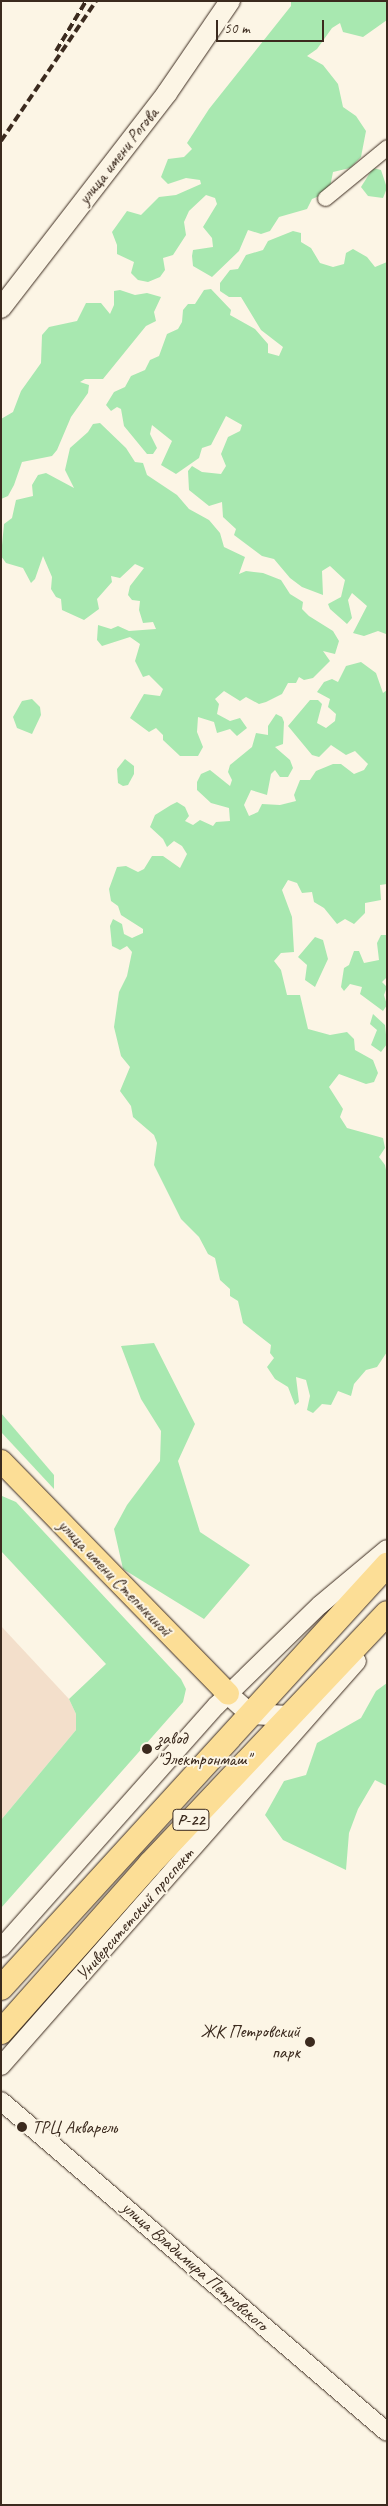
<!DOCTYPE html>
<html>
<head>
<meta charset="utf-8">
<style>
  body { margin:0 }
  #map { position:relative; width:388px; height:2506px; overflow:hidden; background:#fcf5e5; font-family:Caveat,sans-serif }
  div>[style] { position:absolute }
  .built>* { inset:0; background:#f3dfcb }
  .green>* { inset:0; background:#a8e8b0 }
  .roads { filter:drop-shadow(0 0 1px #3b2a1e) drop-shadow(0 0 1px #3b2a1e) }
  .minor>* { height:15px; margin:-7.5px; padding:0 7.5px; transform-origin:7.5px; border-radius:7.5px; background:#fcf5e5 }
  .tertiary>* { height:18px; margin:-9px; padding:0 9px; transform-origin:9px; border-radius:9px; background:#fcf5e5 }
  .secondary>* { height:20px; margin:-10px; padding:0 10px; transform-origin:10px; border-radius:10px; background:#fcf5e5 }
  .primary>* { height:22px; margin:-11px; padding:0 11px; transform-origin:11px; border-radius:11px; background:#fcde96 }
  .trunk>* { height:24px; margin:-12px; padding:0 12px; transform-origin:12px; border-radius:12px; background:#fcde96 }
  .rail>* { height:4px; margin-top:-2px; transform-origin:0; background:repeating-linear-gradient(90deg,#3b2a1e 0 8px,transparent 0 12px) }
  .dots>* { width:14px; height:14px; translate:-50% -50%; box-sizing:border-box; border:2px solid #fcf5e5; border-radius:50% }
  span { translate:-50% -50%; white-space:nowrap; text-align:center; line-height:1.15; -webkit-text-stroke:4px #fcf5e5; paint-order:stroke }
  .shield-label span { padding:1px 4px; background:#fcf5e5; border:1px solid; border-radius:4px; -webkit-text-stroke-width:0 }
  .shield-label { font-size:16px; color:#3b2a1e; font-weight:700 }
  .street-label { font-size:18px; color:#3b2a1e }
  .poi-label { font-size:18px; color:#3b2a1e }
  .left { translate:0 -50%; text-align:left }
  .right { translate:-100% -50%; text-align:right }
  .frame { position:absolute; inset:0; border:2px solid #3b2a1e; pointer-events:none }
  .scale { position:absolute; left:216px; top:20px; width:108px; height:22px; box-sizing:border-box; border:2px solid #3b2a1e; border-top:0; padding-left:6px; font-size:15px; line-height:18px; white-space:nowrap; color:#3b2a1e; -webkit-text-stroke:4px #fcf5e5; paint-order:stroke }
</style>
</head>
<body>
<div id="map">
  <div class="built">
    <i style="clip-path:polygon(1px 1626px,69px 1699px,76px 1714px,76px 1730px,1px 1820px)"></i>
  </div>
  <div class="green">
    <i style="clip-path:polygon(291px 1px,387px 1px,387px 20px,363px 37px,343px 32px,340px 23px,332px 28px,317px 49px,307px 56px,323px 65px,338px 84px,343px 107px,356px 116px,366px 131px,361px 157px,350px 168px,333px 172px,329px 192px,312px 199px,307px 209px,279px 217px,270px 231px,261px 234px,248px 230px,239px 251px,212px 277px,193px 266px,192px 256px,193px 250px,213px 247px,212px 238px,203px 227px,217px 204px,215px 198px,206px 195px,189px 211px,184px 222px,186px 235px,173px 255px,163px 258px,165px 270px,160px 277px,148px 282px,138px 280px,131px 273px,134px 262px,117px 254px,117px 245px,112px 232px,127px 211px,141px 215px,159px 197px,176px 195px,201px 184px,200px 180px,186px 178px,168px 184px,161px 177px,168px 159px,184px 157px,192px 149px,187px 143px,209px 109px,291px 6px)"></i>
    <i style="clip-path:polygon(373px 168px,381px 170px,387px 188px,383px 198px,368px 196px,361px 187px)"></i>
    <i style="clip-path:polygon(293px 231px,301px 233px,301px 242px,311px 248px,320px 263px,333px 267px,344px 264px,346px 253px,353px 249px,367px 257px,375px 267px,387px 262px,386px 634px,378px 631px,364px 636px,353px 633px,367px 606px,352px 593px,348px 600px,352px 618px,347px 624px,330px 609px,328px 604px,341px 597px,345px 580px,330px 566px,322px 571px,323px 595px,302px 587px,290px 578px,274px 559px,262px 556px,234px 535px,236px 529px,223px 517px,222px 502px,209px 506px,189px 490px,188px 471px,192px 466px,202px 472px,221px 474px,226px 466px,221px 454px,228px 437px,240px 431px,242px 425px,226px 416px,211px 445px,202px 448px,199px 458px,176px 474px,161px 465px,172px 441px,152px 425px,150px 434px,157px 448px,153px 454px,147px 454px,124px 426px,121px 409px,117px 407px,111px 411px,106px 405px,114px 392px,125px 387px,131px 376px,145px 370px,150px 360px,159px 356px,167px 334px,178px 329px,182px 322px,183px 310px,188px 304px,195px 304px,204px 290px,211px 289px,231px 310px,230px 315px,255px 329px,268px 344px,268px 353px,279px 356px,283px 347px,261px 330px,241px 297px,229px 297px,220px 291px,220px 283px,230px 270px,238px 269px,246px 255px,263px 250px,268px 241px)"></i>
    <i style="clip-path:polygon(120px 290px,135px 295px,147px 293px,161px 297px,154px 312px,156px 321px,146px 326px,103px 379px,85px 379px,80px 382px,89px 385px,88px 393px,71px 417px,57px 450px,52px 456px,22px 462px,14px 485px,8px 496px,1px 499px,1px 419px,13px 412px,21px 391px,41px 363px,42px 335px,49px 327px,77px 321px,86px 303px,101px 303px,110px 314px,114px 305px,114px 291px)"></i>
    <i style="clip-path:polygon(100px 423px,126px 448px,135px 462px,143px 463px,147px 475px,177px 495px,189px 509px,209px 520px,220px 533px,224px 547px,245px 557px,239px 574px,246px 571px,263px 573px,281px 580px,290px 594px,303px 602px,302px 609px,309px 616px,333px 631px,339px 641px,335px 654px,323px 651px,330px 661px,313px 678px,304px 680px,299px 677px,296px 683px,288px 683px,282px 694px,266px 702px,259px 704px,246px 697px,240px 701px,224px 691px,215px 699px,219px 704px,217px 714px,230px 721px,240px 718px,247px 728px,237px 736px,230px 729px,217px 733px,214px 722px,198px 717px,197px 732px,203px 747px,198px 756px,180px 756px,163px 740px,163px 735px,156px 728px,149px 732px,130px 718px,144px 694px,160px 696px,163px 689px,149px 675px,143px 677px,135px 661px,140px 644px,130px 637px,102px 646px,97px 640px,98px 625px,111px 629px,118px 626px,129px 631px,156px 629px,153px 622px,143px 623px,139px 610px,140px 601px,132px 600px,128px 595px,130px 586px,144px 568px,135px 564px,120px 578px,111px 576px,112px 582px,97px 599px,99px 609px,84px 620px,62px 610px,61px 599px,56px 597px,51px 589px,52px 577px,43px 556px,35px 579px,31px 583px,23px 568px,6px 563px,1px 556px,4px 524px,12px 518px,16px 500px,33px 496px,32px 485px,38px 475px,46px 473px,74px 488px,65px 470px,70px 448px,88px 432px,93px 424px)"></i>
    <i style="clip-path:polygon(361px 662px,376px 673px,383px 693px,387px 690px,387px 884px,380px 885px,381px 900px,365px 903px,365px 913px,354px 924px,345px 919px,337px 924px,324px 908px,314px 902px,312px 892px,302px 893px,297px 883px,288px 880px,282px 890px,292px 917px,294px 952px,281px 953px,274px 961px,281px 970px,287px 995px,300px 995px,308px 1029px,330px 1035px,347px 1032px,354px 1039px,355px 1050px,373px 1060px,378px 1073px,374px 1082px,366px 1084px,339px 1074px,329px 1087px,343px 1109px,340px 1117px,347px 1128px,383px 1138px,385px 1148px,379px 1157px,385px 1165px,387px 1175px,387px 1352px,377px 1367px,366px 1370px,354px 1384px,351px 1396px,338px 1391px,331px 1405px,322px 1404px,313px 1413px,307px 1410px,310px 1396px,306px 1380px,296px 1377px,299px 1402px,295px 1405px,288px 1387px,275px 1379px,267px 1367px,274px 1358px,270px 1353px,271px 1345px,243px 1323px,238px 1301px,230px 1296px,230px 1289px,220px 1280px,215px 1258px,208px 1254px,199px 1237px,181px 1219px,154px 1165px,157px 1143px,154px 1135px,133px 1117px,131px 1106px,120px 1091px,130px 1067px,121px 1056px,114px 1027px,119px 992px,127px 976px,132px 952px,127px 946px,120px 950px,112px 946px,110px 926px,113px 919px,122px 924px,124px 934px,132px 938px,143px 933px,143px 929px,121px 915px,118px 906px,111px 901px,109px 889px,117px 867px,126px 866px,138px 872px,144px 869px,152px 856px,163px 856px,180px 868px,187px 854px,182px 846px,174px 841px,167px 847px,163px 839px,150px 827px,155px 815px,171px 805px,177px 802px,185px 807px,189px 816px,185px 821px,193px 825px,200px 820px,213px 826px,216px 822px,230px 821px,229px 808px,211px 803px,197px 790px,197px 782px,201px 774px,210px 770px,230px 786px,232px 780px,228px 772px,230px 765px,252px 747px,256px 733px,268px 735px,268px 726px,276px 714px,282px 717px,284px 722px,283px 744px,275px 747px,290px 760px,293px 768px,288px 777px,280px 777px,275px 770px,271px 774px,267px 795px,251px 790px,244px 805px,249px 816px,258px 812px,262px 804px,280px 805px,296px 801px,294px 795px,300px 780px,310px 780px,316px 771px,333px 764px,341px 764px,354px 774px,364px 770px,368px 764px,355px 751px,346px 755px,331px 745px,319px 757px,312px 755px,288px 726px,310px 700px,318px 700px,322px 704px,317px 723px,326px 728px,335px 721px,336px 714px,328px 707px,330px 699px,317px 692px,324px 682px,332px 679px,338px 682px,346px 666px)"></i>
    <i style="clip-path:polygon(32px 699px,40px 707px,41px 715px,32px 734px,17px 728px,13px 717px,22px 701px)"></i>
    <i style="clip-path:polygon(125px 759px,134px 766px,134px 774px,128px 785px,123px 786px,118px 783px,117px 769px)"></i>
    <i style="clip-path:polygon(381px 935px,387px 935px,387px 977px,382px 982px,387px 987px,384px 995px,387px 1005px,383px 1011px,360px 994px,362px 987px,350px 984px,344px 991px,341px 987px,344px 968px,349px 965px,354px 951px,359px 951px,364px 963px,379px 960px,377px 943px)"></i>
    <i style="clip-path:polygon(315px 937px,323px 940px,328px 959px,315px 987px,305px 980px,307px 965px,298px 957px)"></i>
    <i style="clip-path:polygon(373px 1014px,385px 1025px,387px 1044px,381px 1052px,371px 1045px,377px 1030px,370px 1024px)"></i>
    <i style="clip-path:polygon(154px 1343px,195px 1424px,178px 1461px,200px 1532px,250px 1565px,204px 1619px,123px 1569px,114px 1529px,127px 1505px,160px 1461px,161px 1431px,141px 1399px,121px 1346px)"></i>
    <i style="clip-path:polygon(1px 1413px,54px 1475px,54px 1489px,1px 1432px)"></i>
    <i style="clip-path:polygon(2px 1496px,16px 1502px,181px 1679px,186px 1689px,183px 1702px,1px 1908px,1px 1820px,76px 1730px,76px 1714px,69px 1699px,106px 1664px,1px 1551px)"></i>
    <i style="clip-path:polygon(387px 1683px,387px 1786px,375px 1780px,358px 1809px,349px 1833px,346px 1870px,283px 1840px,265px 1815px,284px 1781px,306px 1775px,317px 1743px,361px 1718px,376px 1691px)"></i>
  </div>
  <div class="roads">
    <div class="minor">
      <i style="left:325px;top:198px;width:80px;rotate:-39.4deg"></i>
    </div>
    <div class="tertiary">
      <i style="left:1px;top:1948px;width:324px;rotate:-48.4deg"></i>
      <i style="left:216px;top:1706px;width:145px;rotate:-44.2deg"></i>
      <i style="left:320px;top:1605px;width:87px;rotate:-39.9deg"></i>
      <i style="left:1px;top:2066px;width:539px;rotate:-48.68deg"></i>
      <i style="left:1px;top:2101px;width:508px;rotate:40.61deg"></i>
    </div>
    <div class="secondary">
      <i style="left:1px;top:308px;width:272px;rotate:-52.3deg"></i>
      <i style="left:167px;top:93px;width:112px;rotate:-55.6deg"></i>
      <i style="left:228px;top:1694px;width:30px;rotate:42deg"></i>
      <i style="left:250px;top:1714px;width:40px;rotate:2.9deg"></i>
    </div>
    <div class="primary">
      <i style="left:1px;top:1461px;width:325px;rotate:45.7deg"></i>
    </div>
    <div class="trunk">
      <i style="left:1px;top:1988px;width:573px;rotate:-47.62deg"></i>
      <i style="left:1px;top:2032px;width:225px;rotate:-48.4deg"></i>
      <i style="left:150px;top:1864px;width:345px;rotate:-46.6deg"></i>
    </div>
  </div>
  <div class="rail">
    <i style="left:56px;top:51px;width:58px;rotate:-59deg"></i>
    <i style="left:1px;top:141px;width:169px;rotate:-55.8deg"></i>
  </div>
  <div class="dots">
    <i style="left:147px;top:1749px;background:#3b2a1e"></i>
    <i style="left:310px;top:2042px;background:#3b2a1e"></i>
    <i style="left:22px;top:2127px;background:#3b2a1e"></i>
  </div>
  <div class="shield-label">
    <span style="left:191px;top:1820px">Р-22</span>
  </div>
  <div class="street-label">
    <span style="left:118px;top:156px;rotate:-52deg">улица имени Рогова</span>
    <span style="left:115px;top:1578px;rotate:46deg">улица имени Степыкиной</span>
    <span style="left:135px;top:1914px;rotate:-49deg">Университетский проспект</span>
    <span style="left:195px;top:2266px;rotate:41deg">улица Владимира Петровского</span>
  </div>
  <div class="poi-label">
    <span class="left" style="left:157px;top:1749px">завод<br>"Электронмаш"</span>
    <span class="right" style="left:300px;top:2042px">ЖК Петровский<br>парк</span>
    <span class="left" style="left:32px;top:2127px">ТРЦ Акварель</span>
  </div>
  <div class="frame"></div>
  <div class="scale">50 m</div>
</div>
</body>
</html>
